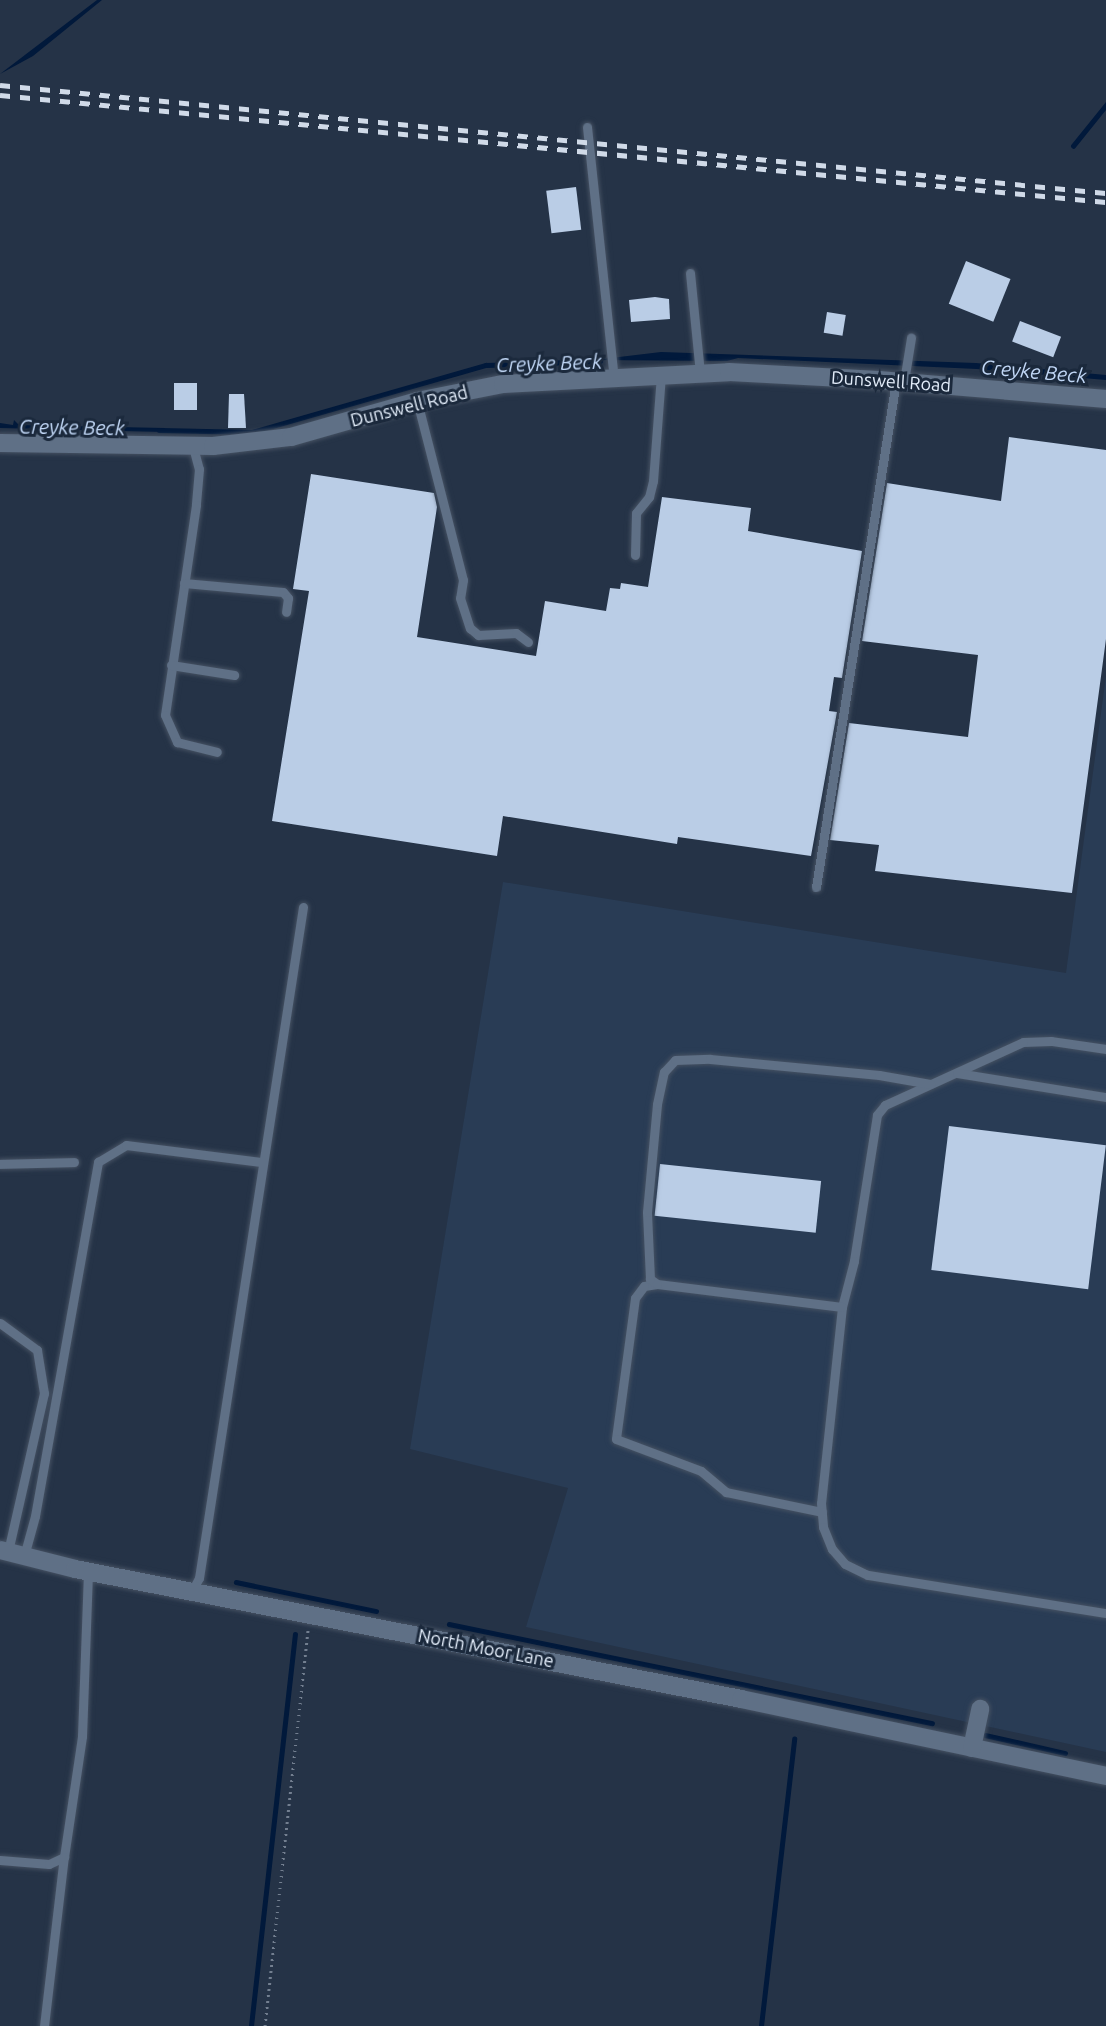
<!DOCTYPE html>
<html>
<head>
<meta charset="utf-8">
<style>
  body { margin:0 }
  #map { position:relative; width:1106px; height:2026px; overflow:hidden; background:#253347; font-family:Ubuntu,sans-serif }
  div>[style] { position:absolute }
  .built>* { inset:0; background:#293c55 }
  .water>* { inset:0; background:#01193b }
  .stream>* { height:4.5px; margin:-2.25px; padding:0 2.25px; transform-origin:2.25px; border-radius:2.25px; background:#01193b }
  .building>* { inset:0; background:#bacde6; transform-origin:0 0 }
  .path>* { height:3px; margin-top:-1.5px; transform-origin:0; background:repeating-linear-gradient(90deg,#737f90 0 1.5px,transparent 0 6px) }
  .roads { filter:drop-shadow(0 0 2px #455162) drop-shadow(0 0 2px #455162) }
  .service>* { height:9px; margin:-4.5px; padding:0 4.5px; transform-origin:4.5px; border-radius:4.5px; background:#5f7086 }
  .minor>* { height:18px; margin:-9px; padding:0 9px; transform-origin:9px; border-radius:9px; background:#5f7086 }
  .rail>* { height:4.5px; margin-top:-2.25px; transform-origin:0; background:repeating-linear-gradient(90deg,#d0dae8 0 10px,transparent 0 20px) }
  span { translate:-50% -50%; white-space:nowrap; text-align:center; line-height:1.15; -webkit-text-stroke:6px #1b293c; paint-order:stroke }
  .street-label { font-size:18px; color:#e3edfa }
  .water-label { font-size:20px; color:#c1d7f6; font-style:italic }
</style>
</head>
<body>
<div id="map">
  <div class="built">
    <i style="clip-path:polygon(1106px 676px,1106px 1752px,526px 1627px,568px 1488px,410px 1449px,503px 882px,1066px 973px)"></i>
  </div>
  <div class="water">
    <i style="clip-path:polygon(97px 0,102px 0,33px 56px,0 74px)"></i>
    <i style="clip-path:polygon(661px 352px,976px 363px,1106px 375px,1106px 380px,977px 369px,738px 358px,727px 361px,594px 360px)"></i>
    <i style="clip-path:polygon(14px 420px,19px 425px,165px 428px,163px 432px,0 428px,0 423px,13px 425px)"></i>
  </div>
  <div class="stream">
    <i style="left:1073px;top:146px;width:53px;rotate:-51.2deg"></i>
    <i style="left:159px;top:430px;width:93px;rotate:1.2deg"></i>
    <i style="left:252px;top:432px;width:243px;rotate:-16deg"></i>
    <i style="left:486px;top:365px;width:114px;rotate:-2deg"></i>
    <i style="left:236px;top:1582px;width:143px;rotate:11.7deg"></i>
    <i style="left:449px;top:1624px;width:493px;rotate:11.6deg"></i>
    <i style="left:985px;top:1735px;width:82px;rotate:12.7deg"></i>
    <i style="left:251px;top:2026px;width:394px;rotate:-83.6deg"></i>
    <i style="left:761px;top:2026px;width:289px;rotate:-83.4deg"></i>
  </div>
  <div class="building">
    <i style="left:576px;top:187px;width:43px;height:30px;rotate:83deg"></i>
    <i style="left:966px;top:261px;width:48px;height:46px;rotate:22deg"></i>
    <i style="clip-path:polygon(655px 297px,669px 299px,670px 319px,631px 322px,629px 300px)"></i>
    <i style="left:827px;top:312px;width:19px;height:21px;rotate:9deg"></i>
    <i style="left:1020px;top:321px;width:44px;height:22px;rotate:21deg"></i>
    <i style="left:174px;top:383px;width:23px;height:27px"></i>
    <i style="clip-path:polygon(229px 394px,244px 394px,246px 428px,228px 428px)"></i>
    <i style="clip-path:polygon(1009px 437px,1106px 450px,1106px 639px,1072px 893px,875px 871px,879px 845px,830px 840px,849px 723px,968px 737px,978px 655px,862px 641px,887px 483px,1001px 501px)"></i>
    <i style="clip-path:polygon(311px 474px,434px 493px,437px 507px,417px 637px,536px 656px,545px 601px,606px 611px,610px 588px,620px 589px,621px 583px,648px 587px,662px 497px,751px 508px,748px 531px,862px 551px,842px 678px,834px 677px,829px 711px,837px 712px,811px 856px,678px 837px,677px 844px,503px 816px,497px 856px,272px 821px,309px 591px,293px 589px)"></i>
    <i style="left:949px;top:1126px;width:158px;height:145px;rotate:7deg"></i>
    <i style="left:660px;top:1164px;width:162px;height:52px;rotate:6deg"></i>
  </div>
  <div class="path">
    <i style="left:265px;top:2026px;width:398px;rotate:-83.8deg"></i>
  </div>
  <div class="roads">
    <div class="service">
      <i style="left:587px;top:127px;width:252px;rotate:83.9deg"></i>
      <i style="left:690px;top:273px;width:100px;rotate:84.3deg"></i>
      <i style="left:904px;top:381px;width:44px;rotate:-80.8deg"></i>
      <i style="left:417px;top:401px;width:185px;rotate:75.6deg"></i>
      <i style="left:463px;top:580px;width:18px;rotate:99deg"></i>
      <i style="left:460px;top:598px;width:32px;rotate:72deg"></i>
      <i style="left:470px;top:628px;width:11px;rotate:41deg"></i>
      <i style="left:478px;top:635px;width:38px;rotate:-3deg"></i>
      <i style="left:516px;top:633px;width:15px;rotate:37deg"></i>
      <i style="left:193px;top:447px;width:23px;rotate:75deg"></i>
      <i style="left:199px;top:469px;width:36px;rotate:95deg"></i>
      <i style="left:196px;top:505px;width:212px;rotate:98.4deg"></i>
      <i style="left:165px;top:715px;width:30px;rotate:66deg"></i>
      <i style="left:177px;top:742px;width:41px;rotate:14deg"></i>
      <i style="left:635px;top:555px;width:42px;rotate:-88.6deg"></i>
      <i style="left:636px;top:513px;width:21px;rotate:-51deg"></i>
      <i style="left:649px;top:497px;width:16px;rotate:-76deg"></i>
      <i style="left:653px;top:481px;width:106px;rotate:-85.7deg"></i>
      <i style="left:184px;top:583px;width:99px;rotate:5.2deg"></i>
      <i style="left:283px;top:592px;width:8px;rotate:50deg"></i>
      <i style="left:288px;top:598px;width:14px;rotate:98deg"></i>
      <i style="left:171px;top:665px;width:64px;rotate:9deg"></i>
      <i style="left:816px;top:887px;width:512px;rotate:-81.02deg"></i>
      <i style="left:1106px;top:1049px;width:56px;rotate:-171.7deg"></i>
      <i style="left:1051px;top:1041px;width:28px;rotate:178deg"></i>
      <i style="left:1023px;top:1042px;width:152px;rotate:155.5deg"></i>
      <i style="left:885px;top:1105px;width:13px;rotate:129deg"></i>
      <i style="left:877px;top:1115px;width:148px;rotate:99deg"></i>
      <i style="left:854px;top:1261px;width:48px;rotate:104.6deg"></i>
      <i style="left:842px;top:1307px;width:197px;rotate:96.1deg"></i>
      <i style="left:821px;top:1503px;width:24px;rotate:85deg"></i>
      <i style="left:823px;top:1527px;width:24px;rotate:68deg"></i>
      <i style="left:832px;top:1549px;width:20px;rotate:49deg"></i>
      <i style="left:845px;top:1564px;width:25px;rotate:26deg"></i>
      <i style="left:868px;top:1575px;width:241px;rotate:9.1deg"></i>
      <i style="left:957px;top:1073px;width:151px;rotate:9.2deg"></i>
      <i style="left:0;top:1164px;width:74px;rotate:-1.5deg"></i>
      <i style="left:657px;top:1284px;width:13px;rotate:171deg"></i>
      <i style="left:644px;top:1286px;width:15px;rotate:127deg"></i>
      <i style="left:635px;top:1298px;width:142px;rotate:97.7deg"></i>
      <i style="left:616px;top:1439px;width:91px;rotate:20.6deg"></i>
      <i style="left:701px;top:1471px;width:33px;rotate:40deg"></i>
      <i style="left:726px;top:1492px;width:98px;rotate:11.8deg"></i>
      <i style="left:842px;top:1307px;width:186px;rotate:-172.9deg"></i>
      <i style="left:657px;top:1284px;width:9px;rotate:-144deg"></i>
      <i style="left:650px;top:1279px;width:67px;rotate:-92.6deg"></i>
      <i style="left:647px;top:1212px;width:108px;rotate:-84.7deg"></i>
      <i style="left:657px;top:1104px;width:33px;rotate:-78deg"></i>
      <i style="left:664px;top:1072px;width:16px;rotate:-47deg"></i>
      <i style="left:675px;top:1060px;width:35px;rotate:-2deg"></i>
      <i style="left:710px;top:1059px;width:170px;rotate:5.4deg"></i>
      <i style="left:879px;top:1075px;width:52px;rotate:10deg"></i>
      <i style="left:0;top:1323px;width:46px;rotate:36.1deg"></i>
      <i style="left:37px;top:1350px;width:44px;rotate:80.8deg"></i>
      <i style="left:44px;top:1393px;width:163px;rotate:102.8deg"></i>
      <i style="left:24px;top:1556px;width:41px;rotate:-74.6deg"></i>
      <i style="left:35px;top:1516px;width:360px;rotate:-79.9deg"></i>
      <i style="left:98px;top:1162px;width:33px;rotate:-31deg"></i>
      <i style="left:126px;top:1145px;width:136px;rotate:7.2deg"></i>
      <i style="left:192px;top:1591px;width:15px;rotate:-62deg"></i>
      <i style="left:199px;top:1578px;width:679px;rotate:-81.19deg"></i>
      <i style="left:0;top:1860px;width:49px;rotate:4.7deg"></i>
      <i style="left:49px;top:1864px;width:17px;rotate:-25deg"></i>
      <i style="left:64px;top:1857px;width:122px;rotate:-81.5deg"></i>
      <i style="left:82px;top:1736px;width:165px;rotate:-87.9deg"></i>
      <i style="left:44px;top:2026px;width:170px;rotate:-83.3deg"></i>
    </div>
    <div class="minor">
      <i style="left:0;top:443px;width:213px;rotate:0.8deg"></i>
      <i style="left:213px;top:446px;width:79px;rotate:-6.6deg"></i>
      <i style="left:291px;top:437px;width:131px;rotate:-15.9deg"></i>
      <i style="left:417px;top:401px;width:88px;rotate:-11.2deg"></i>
      <i style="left:503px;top:384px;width:226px;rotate:-3deg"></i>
      <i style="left:729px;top:372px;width:150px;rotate:3.1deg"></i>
      <i style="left:879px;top:380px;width:228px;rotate:4.8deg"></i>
      <i style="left:0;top:1550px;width:77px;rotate:14.2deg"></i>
      <i style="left:75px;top:1569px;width:679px;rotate:11.04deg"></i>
      <i style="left:741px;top:1699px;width:373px;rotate:11.9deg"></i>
      <i style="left:972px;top:1748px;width:40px;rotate:-78deg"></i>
    </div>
  </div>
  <div class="rail">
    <i style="left:0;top:85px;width:1111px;rotate:5.58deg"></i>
    <i style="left:0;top:95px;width:1111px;rotate:5.53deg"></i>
  </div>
  <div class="street-label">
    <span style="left:891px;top:381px;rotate:4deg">Dunswell Road</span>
    <span style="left:409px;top:406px;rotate:-14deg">Dunswell Road</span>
    <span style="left:486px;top:1648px;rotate:11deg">North Moor Lane</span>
  </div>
  <div class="water-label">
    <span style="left:549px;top:363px;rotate:-2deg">Creyke Beck</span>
    <span style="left:1034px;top:371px;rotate:5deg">Creyke Beck</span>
    <span style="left:72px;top:427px;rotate:1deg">Creyke Beck</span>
  </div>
</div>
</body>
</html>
